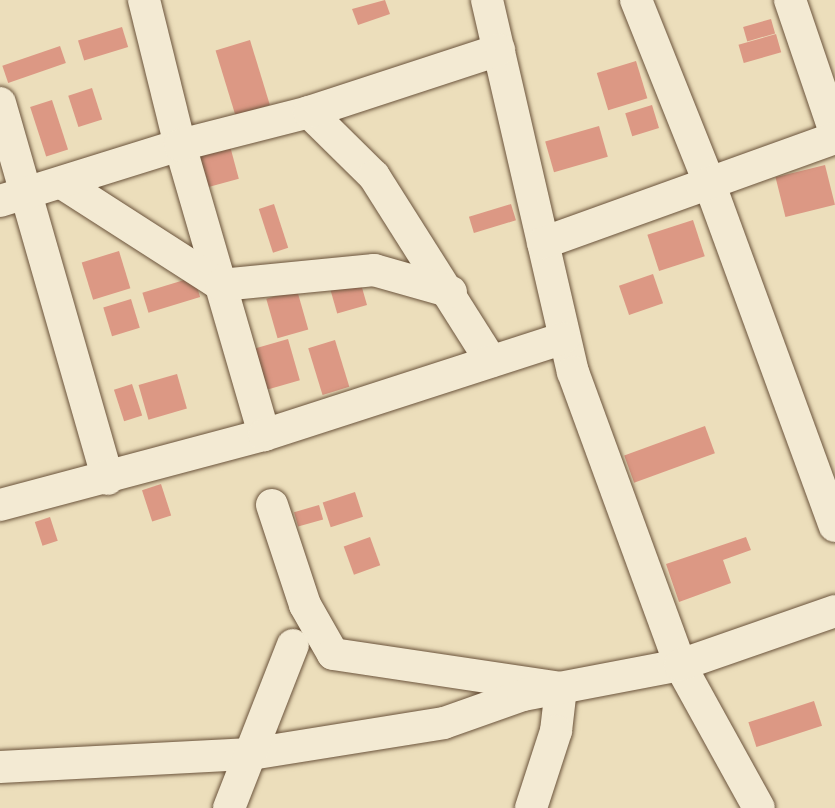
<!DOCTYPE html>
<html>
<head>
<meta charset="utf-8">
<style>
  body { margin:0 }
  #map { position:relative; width:835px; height:808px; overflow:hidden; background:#ecdebb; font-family:"Gentium Book Plus",serif }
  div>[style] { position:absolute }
  .building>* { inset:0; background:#dc9884; transform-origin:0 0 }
  .roads { filter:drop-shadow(0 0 2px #6a533b) drop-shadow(0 0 2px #6a533b) }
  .minor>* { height:32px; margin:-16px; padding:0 16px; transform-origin:16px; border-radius:16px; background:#f3ead3 }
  span { translate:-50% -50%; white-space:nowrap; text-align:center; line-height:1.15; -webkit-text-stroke:5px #f3ead3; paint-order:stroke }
</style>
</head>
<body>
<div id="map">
  <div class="building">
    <i style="clip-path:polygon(385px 0,390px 14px,358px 25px,352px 9px)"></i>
    <i style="left:771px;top:19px;width:15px;height:29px;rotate:74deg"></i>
    <i style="left:122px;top:27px;width:21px;height:46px;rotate:73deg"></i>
    <i style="left:776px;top:34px;width:19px;height:39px;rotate:74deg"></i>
    <i style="left:250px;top:40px;width:68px;height:36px;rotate:73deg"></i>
    <i style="left:60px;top:46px;width:18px;height:61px;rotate:71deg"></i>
    <i style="left:636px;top:61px;width:39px;height:41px;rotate:73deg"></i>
    <i style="left:92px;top:88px;width:33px;height:25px;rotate:72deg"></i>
    <i style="left:52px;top:100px;width:52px;height:23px;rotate:72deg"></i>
    <i style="left:652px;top:105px;width:24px;height:28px;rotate:73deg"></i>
    <i style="left:599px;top:126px;width:32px;height:56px;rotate:74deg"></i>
    <i style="left:230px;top:146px;width:34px;height:35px;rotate:75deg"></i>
    <i style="left:825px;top:165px;width:41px;height:51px;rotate:76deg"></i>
    <i style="left:274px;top:204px;width:46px;height:16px;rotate:72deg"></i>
    <i style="left:511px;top:204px;width:17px;height:44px;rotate:73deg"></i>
    <i style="left:693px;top:220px;width:38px;height:48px;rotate:72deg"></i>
    <i style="left:119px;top:251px;width:39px;height:39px;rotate:73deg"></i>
    <i style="left:653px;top:274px;width:31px;height:36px;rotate:71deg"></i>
    <i style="left:194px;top:277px;width:21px;height:54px;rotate:73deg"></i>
    <i style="left:359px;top:277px;width:29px;height:31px;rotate:74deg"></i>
    <i style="left:297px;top:290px;width:41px;height:32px;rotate:74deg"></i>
    <i style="left:131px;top:299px;width:30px;height:29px;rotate:73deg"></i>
    <i style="left:288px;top:339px;width:43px;height:38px;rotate:74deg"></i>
    <i style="left:335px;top:340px;width:49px;height:28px;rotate:73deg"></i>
    <i style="left:177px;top:374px;width:36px;height:40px;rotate:74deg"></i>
    <i style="left:132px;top:384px;width:33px;height:19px;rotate:72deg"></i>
    <i style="left:705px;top:426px;width:29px;height:86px;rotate:70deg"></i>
    <i style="left:161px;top:484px;width:33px;height:20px;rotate:72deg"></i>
    <i style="left:355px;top:492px;width:26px;height:34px;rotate:72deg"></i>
    <i style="left:319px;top:505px;width:15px;height:26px;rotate:74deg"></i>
    <i style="left:50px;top:517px;width:25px;height:16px;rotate:72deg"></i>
    <i style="left:370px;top:537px;width:30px;height:28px;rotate:70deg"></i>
    <i style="clip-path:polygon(746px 537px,751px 550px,723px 560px,731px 583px,679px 602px,666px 564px)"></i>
    <i style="left:814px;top:701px;width:26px;height:69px;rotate:72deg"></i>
  </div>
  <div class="roads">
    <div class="minor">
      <i style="left:144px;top:0;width:149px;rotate:76.1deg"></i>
      <i style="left:180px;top:145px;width:302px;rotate:73.8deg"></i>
      <i style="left:487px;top:0;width:382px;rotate:77deg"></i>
      <i style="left:573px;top:372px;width:312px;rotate:69.9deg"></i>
      <i style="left:680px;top:665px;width:163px;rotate:61.1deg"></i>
      <i style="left:636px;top:0;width:199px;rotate:68.2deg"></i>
      <i style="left:710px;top:185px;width:363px;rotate:69.9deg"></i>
      <i style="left:790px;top:0;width:139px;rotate:71.2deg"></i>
      <i style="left:0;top:103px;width:391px;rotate:74deg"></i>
      <i style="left:309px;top:112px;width:91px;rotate:44.6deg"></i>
      <i style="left:374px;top:176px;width:219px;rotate:57.7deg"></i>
      <i style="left:62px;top:183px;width:189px;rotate:32.7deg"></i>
      <i style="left:221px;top:285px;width:154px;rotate:-5.6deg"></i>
      <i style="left:374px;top:270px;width:80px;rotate:15.9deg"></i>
      <i style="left:0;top:201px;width:189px;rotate:-17.3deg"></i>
      <i style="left:180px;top:145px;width:133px;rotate:-14.3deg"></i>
      <i style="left:309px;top:112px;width:200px;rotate:-18.1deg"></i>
      <i style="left:543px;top:243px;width:310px;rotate:-19.8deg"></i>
      <i style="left:0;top:505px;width:273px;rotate:-14.9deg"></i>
      <i style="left:264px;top:435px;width:315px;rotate:-17.9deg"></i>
      <i style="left:272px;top:505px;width:105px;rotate:71.7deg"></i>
      <i style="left:305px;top:605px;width:56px;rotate:60.3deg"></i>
      <i style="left:333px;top:654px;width:231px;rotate:8.5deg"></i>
      <i style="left:561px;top:688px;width:43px;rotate:96.6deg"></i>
      <i style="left:556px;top:731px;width:81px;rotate:108deg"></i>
      <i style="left:0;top:767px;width:251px;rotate:-3deg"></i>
      <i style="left:251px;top:754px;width:195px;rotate:-9.1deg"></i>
      <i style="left:444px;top:723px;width:84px;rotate:-19.5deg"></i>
      <i style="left:523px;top:695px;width:160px;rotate:-10.8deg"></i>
      <i style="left:680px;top:665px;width:164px;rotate:-19.2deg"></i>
      <i style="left:229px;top:808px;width:175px;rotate:-68.6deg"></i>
    </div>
  </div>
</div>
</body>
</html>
